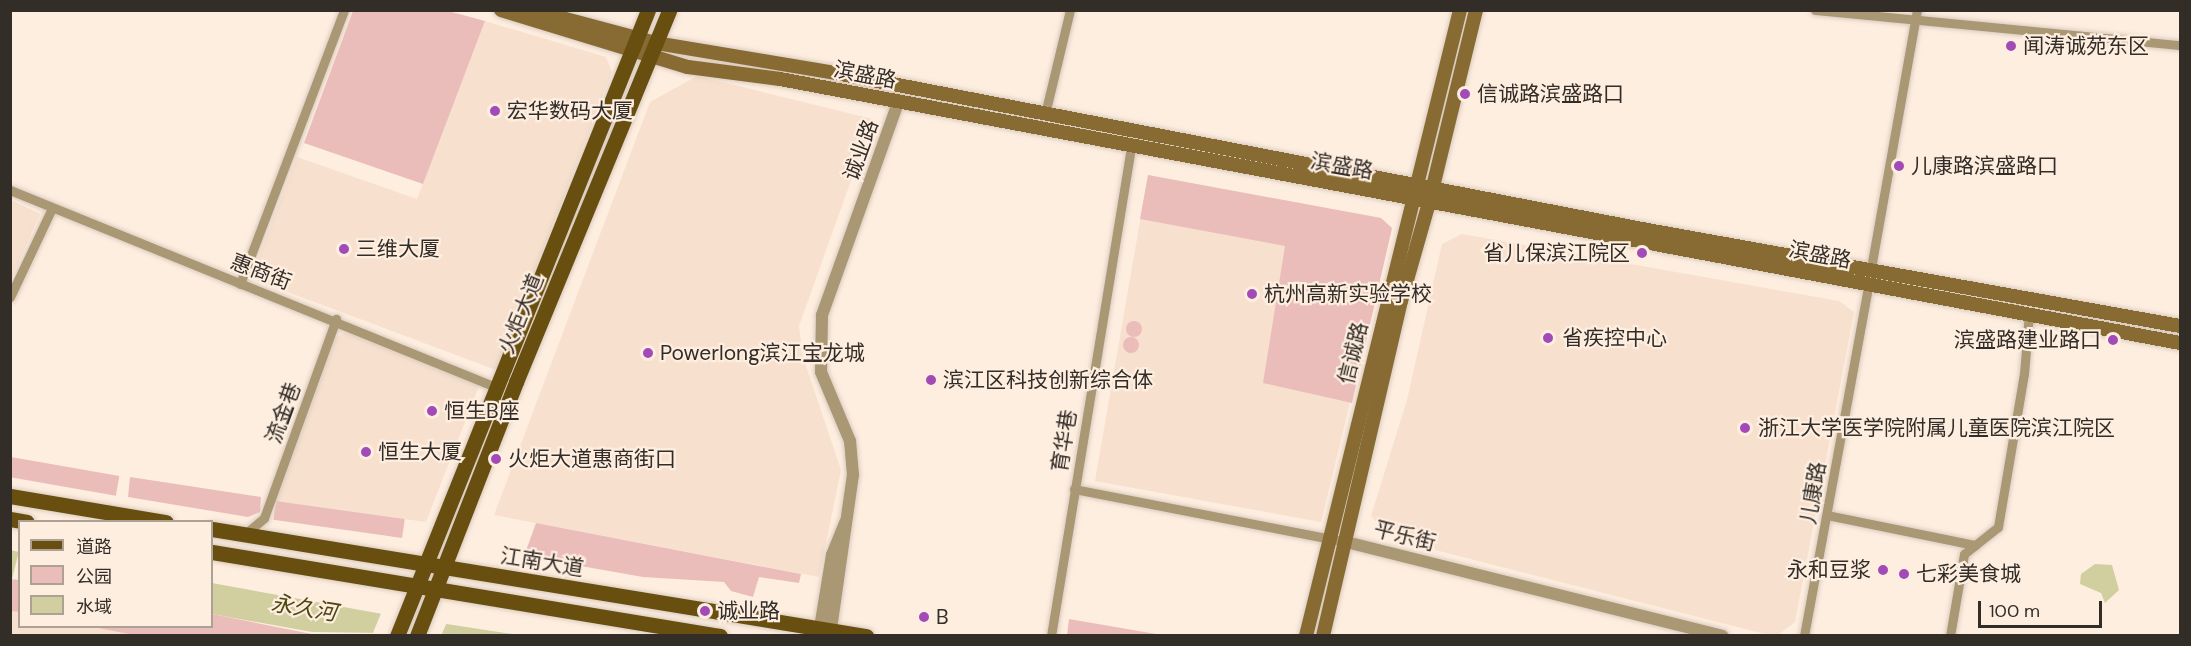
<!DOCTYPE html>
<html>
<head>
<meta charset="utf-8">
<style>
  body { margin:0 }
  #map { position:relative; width:2191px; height:646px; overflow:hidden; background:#feeee0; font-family:"DM Sans","Noto Sans SC",sans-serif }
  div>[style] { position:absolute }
  .built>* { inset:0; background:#f7e0ce }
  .green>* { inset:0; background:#ebbdba; transform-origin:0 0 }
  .round { border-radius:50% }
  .water>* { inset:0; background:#d1ce9f; transform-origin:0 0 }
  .pier>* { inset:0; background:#feeee0 }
  .roads { filter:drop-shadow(0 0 2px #d9cbbf) drop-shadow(0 0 2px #d9cbbf) }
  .minor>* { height:9px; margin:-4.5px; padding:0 4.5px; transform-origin:4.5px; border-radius:4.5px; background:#aa9773 }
  .tertiary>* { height:12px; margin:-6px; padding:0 6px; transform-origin:6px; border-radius:6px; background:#aa9773 }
  .secondary>* { height:14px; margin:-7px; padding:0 7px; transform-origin:7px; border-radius:7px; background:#876b32 }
  .primary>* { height:15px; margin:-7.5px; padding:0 7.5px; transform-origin:7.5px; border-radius:7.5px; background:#684e0f }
  .dots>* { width:16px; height:16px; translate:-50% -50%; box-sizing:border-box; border:3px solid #feeee0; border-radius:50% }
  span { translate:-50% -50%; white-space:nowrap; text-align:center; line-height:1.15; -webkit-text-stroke:4.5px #feeee0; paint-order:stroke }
  .poi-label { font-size:21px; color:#332d28 }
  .left { translate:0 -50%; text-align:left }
  .right { translate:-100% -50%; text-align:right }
  .street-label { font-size:21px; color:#332d28 }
  .water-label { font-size:22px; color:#4c470f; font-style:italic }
  .frame { position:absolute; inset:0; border:12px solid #332d28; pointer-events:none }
  .legend { position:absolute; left:18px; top:520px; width:195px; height:108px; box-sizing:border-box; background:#feeee0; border:2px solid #ada196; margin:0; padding:8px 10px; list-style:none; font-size:18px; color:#332d28 }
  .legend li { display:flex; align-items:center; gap:12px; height:30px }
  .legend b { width:30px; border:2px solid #ada196 }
  .scale { position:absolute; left:1978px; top:601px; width:124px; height:27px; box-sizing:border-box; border:3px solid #332d28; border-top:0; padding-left:8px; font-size:18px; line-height:21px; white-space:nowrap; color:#332d28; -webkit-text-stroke:4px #feeee0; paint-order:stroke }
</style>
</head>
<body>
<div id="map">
  <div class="built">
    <i style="clip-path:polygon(485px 21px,606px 57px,612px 72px,496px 370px,256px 280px,254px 270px,297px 157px,417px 199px)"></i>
    <i style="clip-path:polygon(697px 76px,873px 119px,799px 326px,803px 357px,841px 470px,819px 577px,494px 515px,650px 102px)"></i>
    <i style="clip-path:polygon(1148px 175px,1381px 218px,1392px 228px,1321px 522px,1095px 481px)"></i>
    <i style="clip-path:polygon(11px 200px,40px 214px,11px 279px)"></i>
    <i style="clip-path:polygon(1462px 234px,1839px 301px,1854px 312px,1795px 622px,1778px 635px,1769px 635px,1435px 550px,1431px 539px,1380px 526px,1371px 516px,1407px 400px,1442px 244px)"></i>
    <i style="clip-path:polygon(346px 332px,479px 386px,426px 522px,276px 501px,335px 338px)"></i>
    <i style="clip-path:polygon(10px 611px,19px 612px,20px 626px,93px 627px,139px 635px,11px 635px)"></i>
  </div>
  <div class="green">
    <i style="clip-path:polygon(353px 11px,448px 11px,485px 21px,423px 184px,304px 143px)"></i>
    <i style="clip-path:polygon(1148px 175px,1381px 218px,1392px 228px,1352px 403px,1263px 383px,1285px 246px,1140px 219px)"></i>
    <i class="round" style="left:1126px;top:321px;width:16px;height:16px"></i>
    <i class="round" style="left:1123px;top:337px;width:16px;height:16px"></i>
    <i style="left:11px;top:457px;width:110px;height:20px;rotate:10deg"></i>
    <i style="clip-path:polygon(130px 477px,261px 497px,260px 512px,248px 517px,128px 497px)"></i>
    <i style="left:276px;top:501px;width:130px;height:19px;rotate:8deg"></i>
    <i style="clip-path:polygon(536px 523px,801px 574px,799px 583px,759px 577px,753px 597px,731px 591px,724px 582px,643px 577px,524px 556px)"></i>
    <i style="clip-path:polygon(10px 579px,19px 580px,19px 612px,11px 611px)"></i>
    <i style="clip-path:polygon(212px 614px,317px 635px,139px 636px,93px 627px,212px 626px)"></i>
    <i style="clip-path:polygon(1069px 619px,1162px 635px,1067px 635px)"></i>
  </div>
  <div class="water">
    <i style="left:11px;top:550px;width:8px;height:29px;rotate:14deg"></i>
    <i style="clip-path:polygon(2095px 564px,2112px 565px,2119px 590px,2105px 603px,2101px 593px,2080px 584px,2081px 574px)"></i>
    <i style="clip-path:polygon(212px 583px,388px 615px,519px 635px,312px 632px,212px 614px)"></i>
  </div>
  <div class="pier">
    <i style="clip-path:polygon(382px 611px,422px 616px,448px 620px,441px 636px,372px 635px)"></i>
  </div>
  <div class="roads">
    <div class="minor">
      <i style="left:1815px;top:10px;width:367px;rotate:5.5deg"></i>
      <i style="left:1045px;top:114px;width:107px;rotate:-76.5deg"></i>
      <i style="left:10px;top:190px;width:527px;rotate:22.08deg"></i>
      <i style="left:1871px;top:268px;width:262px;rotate:-79.9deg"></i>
      <i style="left:240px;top:284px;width:293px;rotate:-69.2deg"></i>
      <i style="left:10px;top:297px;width:98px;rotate:-64.7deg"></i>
      <i style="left:1074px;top:489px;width:277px;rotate:11deg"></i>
      <i style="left:1827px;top:515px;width:151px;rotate:11.5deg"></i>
      <i style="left:245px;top:534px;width:25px;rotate:-40deg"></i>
      <i style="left:264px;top:518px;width:212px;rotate:-70.1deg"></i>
      <i style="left:1051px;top:636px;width:496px;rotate:-80.7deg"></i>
      <i style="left:1804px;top:636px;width:356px;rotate:-79.6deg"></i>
      <i style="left:1950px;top:636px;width:83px;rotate:-80.3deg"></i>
      <i style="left:1964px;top:554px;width:43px;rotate:-38.5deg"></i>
      <i style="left:1998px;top:527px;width:155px;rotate:-80.4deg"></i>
      <i style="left:2024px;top:374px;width:61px;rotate:-85.3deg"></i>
    </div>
    <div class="tertiary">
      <i style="left:1346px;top:542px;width:388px;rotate:14deg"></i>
      <i style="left:820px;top:628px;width:74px;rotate:-80.7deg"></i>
      <i style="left:832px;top:555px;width:35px;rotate:-68deg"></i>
      <i style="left:831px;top:629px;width:156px;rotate:-81.9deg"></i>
      <i style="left:853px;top:475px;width:34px;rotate:-95deg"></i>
      <i style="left:850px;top:441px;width:75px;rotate:-112.8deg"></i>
      <i style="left:821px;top:372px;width:57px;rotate:-89deg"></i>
      <i style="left:822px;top:315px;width:225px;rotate:-70.3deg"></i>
    </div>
    <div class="secondary">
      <i style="left:501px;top:10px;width:195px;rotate:17deg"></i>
      <i style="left:688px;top:67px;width:93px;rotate:7.4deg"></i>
      <i style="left:780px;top:79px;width:1425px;rotate:10.68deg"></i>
      <i style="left:532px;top:10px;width:128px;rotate:14.9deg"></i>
      <i style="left:656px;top:43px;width:182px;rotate:9.5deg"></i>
      <i style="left:836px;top:73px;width:832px;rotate:10.95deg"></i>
      <i style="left:1653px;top:231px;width:535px;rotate:10.22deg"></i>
      <i style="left:1306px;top:636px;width:645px;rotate:-76.18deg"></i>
      <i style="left:1323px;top:636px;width:344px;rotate:-76.9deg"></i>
      <i style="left:1401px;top:301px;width:102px;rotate:-74.1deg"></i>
      <i style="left:1429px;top:203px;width:199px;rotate:-76.3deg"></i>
    </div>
    <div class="primary">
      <i style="left:10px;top:496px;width:158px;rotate:9.5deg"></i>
      <i style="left:10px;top:519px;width:17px;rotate:10deg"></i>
      <i style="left:212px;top:529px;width:663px;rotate:9.29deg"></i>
      <i style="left:212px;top:552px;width:515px;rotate:9.39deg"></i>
      <i style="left:397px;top:636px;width:674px;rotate:-68.15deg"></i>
      <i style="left:417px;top:636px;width:273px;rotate:-68.7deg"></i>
      <i style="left:516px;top:382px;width:402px;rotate:-67.6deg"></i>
    </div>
  </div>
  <div class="dots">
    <i style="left:2011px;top:46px;background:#a24bb7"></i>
    <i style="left:1465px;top:94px;background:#a24bb7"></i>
    <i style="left:495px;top:111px;background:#a24bb7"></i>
    <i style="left:1899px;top:166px;background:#a24bb7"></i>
    <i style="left:344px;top:249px;background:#a24bb7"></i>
    <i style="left:1642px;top:253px;background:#a24bb7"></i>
    <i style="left:1252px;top:294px;background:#a24bb7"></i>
    <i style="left:1548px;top:338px;background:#a24bb7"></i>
    <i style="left:2113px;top:340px;background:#a24bb7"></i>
    <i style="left:648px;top:353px;background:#a24bb7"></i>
    <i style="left:931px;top:380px;background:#a24bb7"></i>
    <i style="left:432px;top:411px;background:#a24bb7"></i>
    <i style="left:1745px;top:428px;background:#a24bb7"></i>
    <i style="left:366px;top:452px;background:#a24bb7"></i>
    <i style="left:496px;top:459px;background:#a24bb7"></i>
    <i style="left:1883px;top:570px;background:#a24bb7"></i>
    <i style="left:1904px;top:574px;background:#a24bb7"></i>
    <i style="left:705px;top:611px;background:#a24bb7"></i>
    <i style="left:924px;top:617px;background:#a24bb7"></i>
  </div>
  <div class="poi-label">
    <span class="left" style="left:2023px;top:46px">闻涛诚苑东区</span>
    <span class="left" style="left:1477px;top:94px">信诚路滨盛路口</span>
    <span class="left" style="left:507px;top:111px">宏华数码大厦</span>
    <span class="left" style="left:1911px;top:166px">儿康路滨盛路口</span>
    <span class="left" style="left:356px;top:249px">三维大厦</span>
    <span class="right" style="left:1630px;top:253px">省儿保滨江院区</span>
    <span class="left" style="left:1264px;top:294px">杭州高新实验学校</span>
    <span class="left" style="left:1562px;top:338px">省疾控中心</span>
    <span class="right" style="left:2101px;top:340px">滨盛路建业路口</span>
    <span class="left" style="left:660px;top:353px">Powerlong滨江宝龙城</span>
    <span class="left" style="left:943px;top:380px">滨江区科技创新综合体</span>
    <span class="left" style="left:444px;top:411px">恒生B座</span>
    <span class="left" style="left:1758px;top:428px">浙江大学医学院附属儿童医院滨江院区</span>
    <span class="left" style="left:378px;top:452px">恒生大厦</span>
    <span class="left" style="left:508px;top:459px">火炬大道惠商街口</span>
    <span class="right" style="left:1871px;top:570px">永和豆浆</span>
    <span class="left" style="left:1916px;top:574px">七彩美食城</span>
    <span class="left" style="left:717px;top:611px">诚业路</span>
    <span class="left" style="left:936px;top:617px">B</span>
  </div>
  <div class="street-label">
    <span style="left:865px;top:75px;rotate:11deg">滨盛路</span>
    <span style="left:861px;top:150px;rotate:-70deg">诚业路</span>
    <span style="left:1342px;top:166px;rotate:10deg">滨盛路</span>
    <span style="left:1820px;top:255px;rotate:11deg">滨盛路</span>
    <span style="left:261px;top:272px;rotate:21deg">惠商街</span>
    <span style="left:521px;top:314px;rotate:-68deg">火炬大道</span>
    <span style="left:1353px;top:353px;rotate:-76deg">信诚路</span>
    <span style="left:283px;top:413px;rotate:-70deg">流金巷</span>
    <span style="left:1064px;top:441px;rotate:-81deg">育华巷</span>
    <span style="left:1813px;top:493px;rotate:-80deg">儿康路</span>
    <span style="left:1405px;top:536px;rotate:14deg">平乐街</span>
    <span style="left:542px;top:562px;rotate:9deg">江南大道</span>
  </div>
  <div class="water-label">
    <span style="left:304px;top:608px;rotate:9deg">永久河</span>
  </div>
  <div class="frame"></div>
  <ul class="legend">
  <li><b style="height:8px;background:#684e0f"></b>道路</li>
  <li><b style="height:16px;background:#ebbdba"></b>公园</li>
  <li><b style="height:16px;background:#d1ce9f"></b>水域</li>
  </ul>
  <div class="scale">100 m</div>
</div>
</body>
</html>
